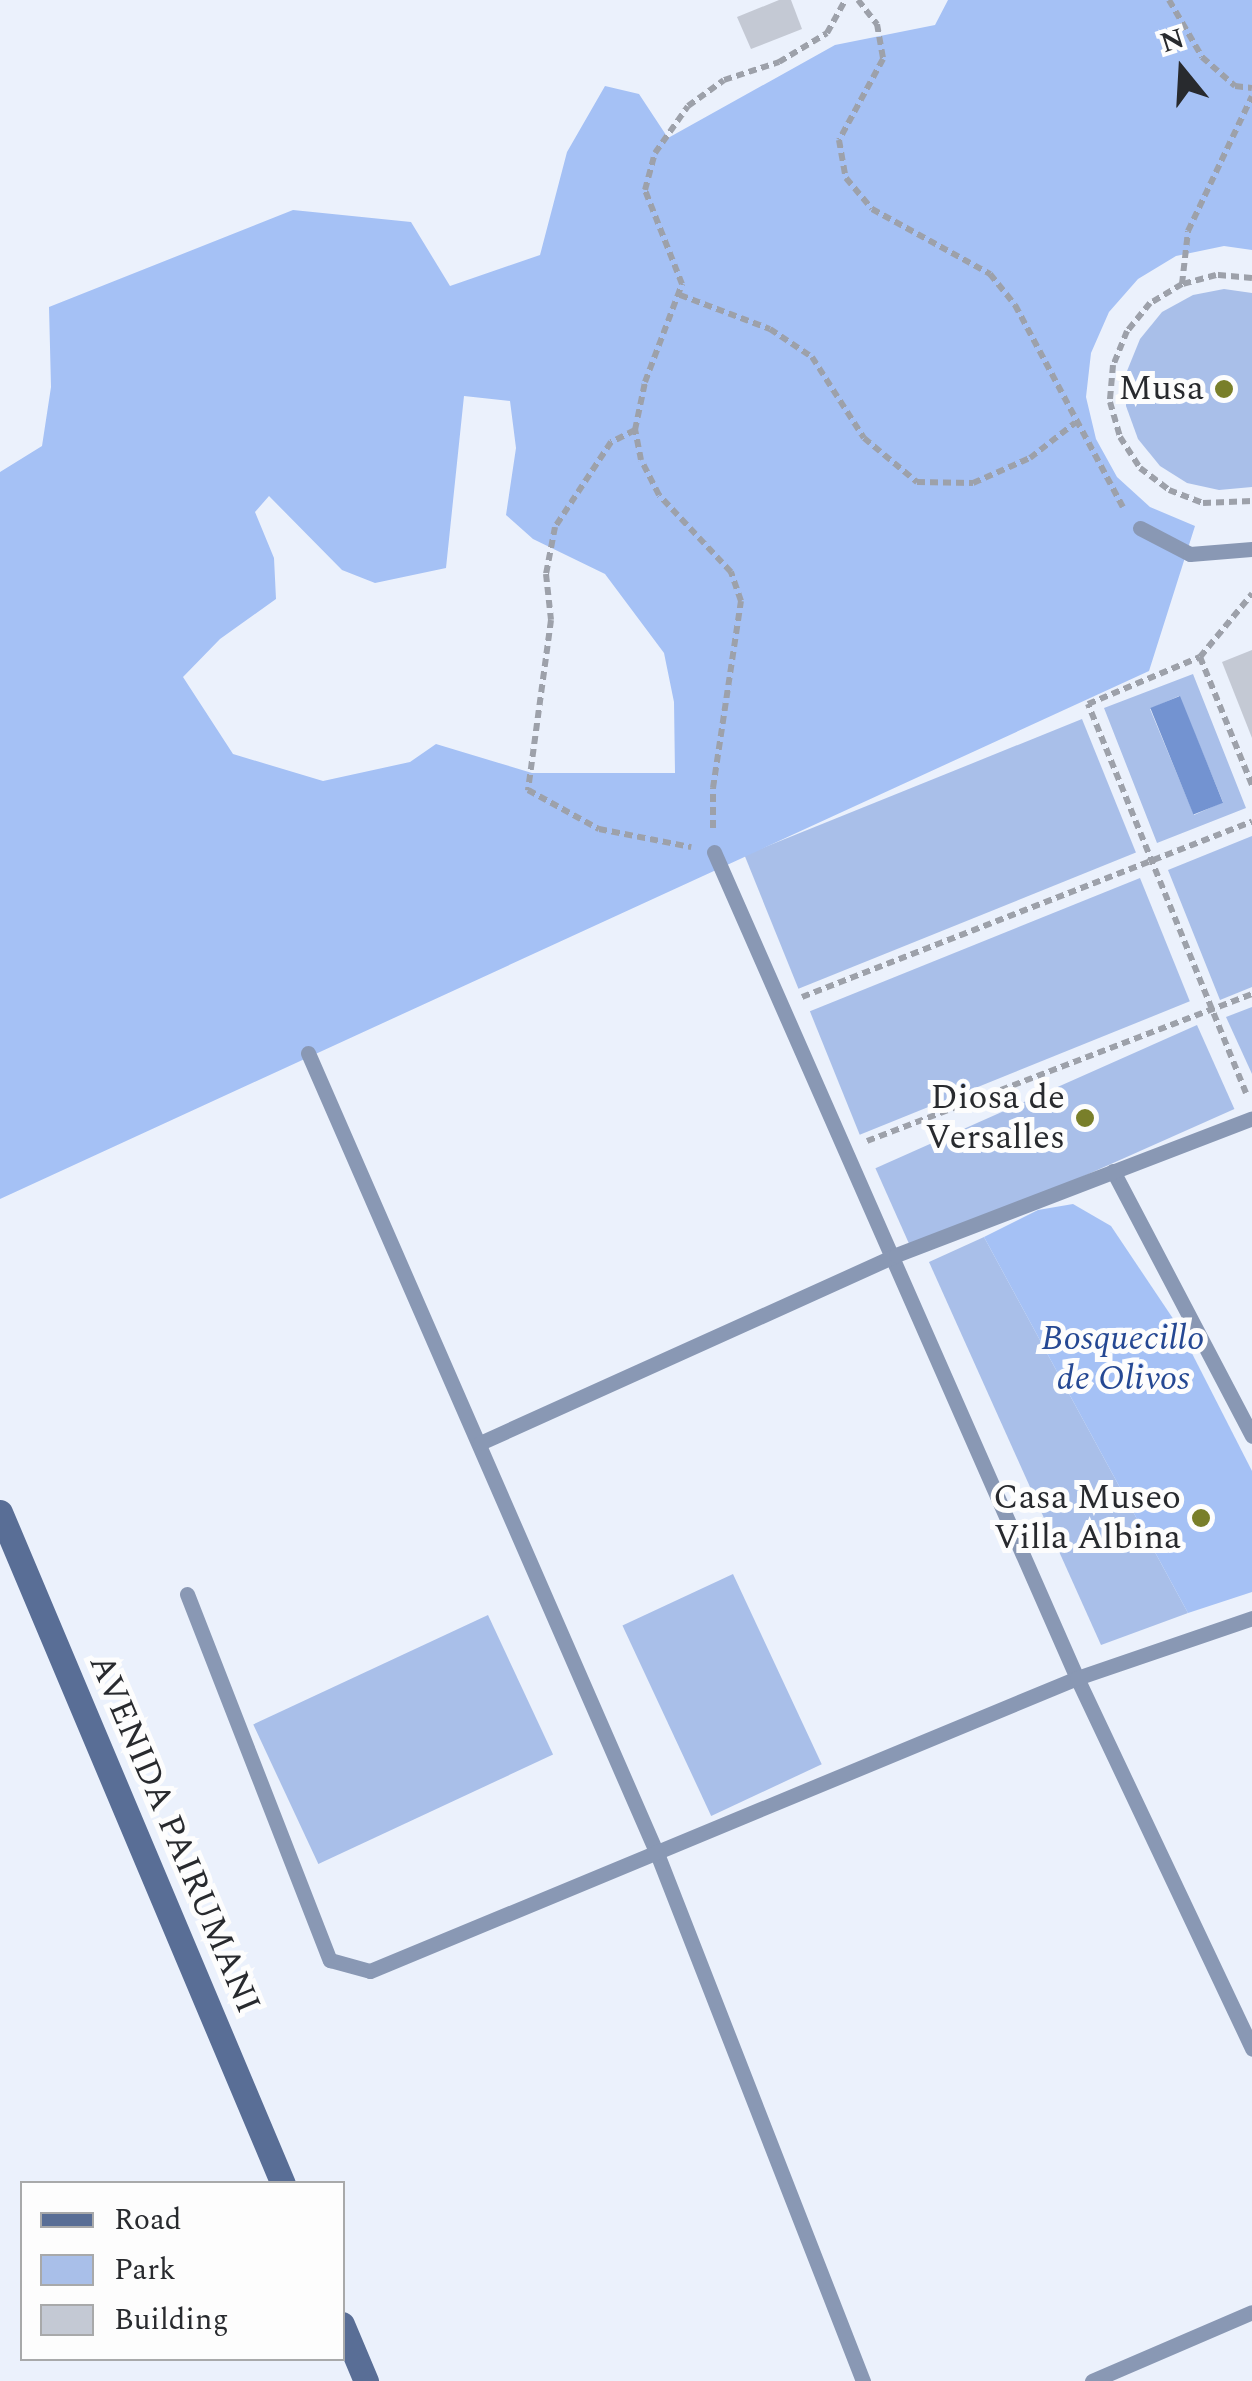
<!DOCTYPE html>
<html>
<head>
<meta charset="utf-8">
<style>
  body { margin:0 }
  #map { position:relative; width:1252px; height:2381px; overflow:hidden; background:#ebf1fc; font-family:Spectral,serif }
  div>[style] { position:absolute }
  .green>* { inset:0; background:#a9bfe9; transform-origin:0 0 }
  .forest>* { inset:0; background:#a5c1f5 }
  .water>* { inset:0; background:#7393d1; transform-origin:0 0 }
  .building>* { inset:0; background:#c4c9d4 }
  .path>* { height:6px; margin-top:-3px; transform-origin:0; background:repeating-linear-gradient(90deg,#9da1aa 0 8px,transparent 0 13px) }
  .service>* { height:15px; margin:-7.5px; padding:0 7.5px; transform-origin:7.5px; border-radius:7.5px; background:#8998b4 }
  .secondary>* { height:25px; margin:-12.5px; padding:0 12.5px; transform-origin:12.5px; border-radius:12.5px; background:#596e96 }
  .dots>* { width:28px; height:28px; translate:-50% -50%; box-sizing:border-box; border:5px solid #fdfdfd; border-radius:50% }
  span { translate:-50% -50%; white-space:nowrap; text-align:center; line-height:1.15; -webkit-text-stroke:10px #fdfdfd; paint-order:stroke }
  .poi-label { font-size:35px; color:#282a2e }
  .right { translate:-100% -50%; text-align:right }
  .park-label { font-size:35px; color:#254893; font-style:italic }
  .street-label { font-size:35px; color:#282a2e }
  .legend { position:absolute; left:20px; top:2181px; width:325px; height:180px; box-sizing:border-box; background:#fdfdfd; border:2px solid #a8a9aa; margin:0; padding:12px 18px; list-style:none; font-size:30px; color:#282a2e }
  .legend li { display:flex; align-items:center; gap:20px; height:50px }
  .legend b { width:50px; border:2px solid #a8a9aa }
  .north { position:absolute; left:1132px; top:20px; width:100px; height:100px; -webkit-text-stroke:8px #fdfdfd; paint-order:stroke; rotate:342deg; font-size:28px; font-weight:700; line-height:40px; text-align:center; color:#282a2e }
  .north::after { content:''; display:block; margin:auto; width:35px; height:45px; background:#282a2e; clip-path:polygon(50% 0,100% 100%,50% 72%,0 100%) }
</style>
</head>
<body>
<div id="map">
  <div class="green">
    <i style="clip-path:polygon(1224px 289px,1252px 293px,1252px 487px,1219px 490px,1187px 483px,1160px 466px,1138px 439px,1126px 406px,1127px 371px,1140px 339px,1162px 312px,1193px 295px)"></i>
    <i style="clip-path:polygon(evenodd,1193px 674px,1246px 808px,1157px 843px,1104px 708px,1193px 674px,1179px 696px,1223px 802px,1194px 815px,1150px 709px,1179px 696px)"></i>
    <i style="left:1082px;top:719px;width:144px;height:364px;rotate:68deg"></i>
    <i style="clip-path:polygon(1252px 836px,1252px 987px,1220px 1000px,1168px 870px)"></i>
    <i style="left:1140px;top:878px;width:133px;height:356px;rotate:68deg"></i>
    <i style="clip-path:polygon(1252px 1007px,1252px 1074px,1226px 1017px)"></i>
    <i style="left:1197px;top:1025px;width:92px;height:352px;rotate:66deg"></i>
    <i style="clip-path:polygon(984px 1237px,1188px 1613px,1101px 1645px,929px 1262px)"></i>
    <i style="left:733px;top:1574px;width:210px;height:122px;rotate:65deg"></i>
    <i style="left:488px;top:1615px;width:154px;height:259px;rotate:65deg"></i>
  </div>
  <div class="forest">
    <i style="clip-path:polygon(evenodd,948px 0,1252px 0,1252px 250px,1224px 246px,1176px 256px,1138px 279px,1109px 312px,1091px 353px,1086px 397px,1096px 439px,1117px 477px,1150px 507px,1195px 526px,1149px 671px,0 1199px,0 472px,42px 446px,51px 387px,49px 307px,293px 210px,411px 222px,450px 286px,540px 255px,567px 152px,605px 86px,639px 94px,668px 138px,835px 45px,935px 25px,948px 0,464px 396px,510px 401px,516px 448px,506px 515px,533px 539px,605px 574px,664px 653px,674px 702px,675px 773px,532px 773px,436px 744px,410px 762px,323px 781px,233px 754px,183px 677px,220px 639px,276px 599px,274px 558px,255px 512px,269px 496px,342px 570px,375px 583px,446px 568px,464px 396px)"></i>
    <i style="clip-path:polygon(1073px 1204px,1111px 1226px,1178px 1326px,1252px 1471px,1252px 1592px,1188px 1613px,984px 1237px,1038px 1210px)"></i>
  </div>
  <div class="water">
    <i style="left:1180px;top:696px;width:115px;height:32px;rotate:68deg"></i>
  </div>
  <div class="building">
    <i style="clip-path:polygon(779px 0,791px 0,802px 29px,751px 49px,737px 17px)"></i>
    <i style="clip-path:polygon(1252px 650px,1252px 738px,1222px 662px)"></i>
  </div>
  <div class="path">
    <i style="left:858px;top:0;width:31px;rotate:52deg"></i>
    <i style="left:877px;top:24px;width:36px;rotate:80deg"></i>
    <i style="left:883px;top:59px;width:92px;rotate:118.5deg"></i>
    <i style="left:839px;top:140px;width:39px;rotate:80deg"></i>
    <i style="left:846px;top:178px;width:40px;rotate:50deg"></i>
    <i style="left:872px;top:209px;width:135px;rotate:28.8deg"></i>
    <i style="left:990px;top:274px;width:40px;rotate:51deg"></i>
    <i style="left:1015px;top:305px;width:229px;rotate:61.9deg"></i>
    <i style="left:1169px;top:0;width:66px;rotate:59.9deg"></i>
    <i style="left:1202px;top:57px;width:44px;rotate:41.3deg"></i>
    <i style="left:1235px;top:86px;width:17px;rotate:7deg"></i>
    <i style="left:1252px;top:278px;width:36px;rotate:-175deg"></i>
    <i style="left:1216px;top:275px;width:35px;rotate:165deg"></i>
    <i style="left:1182px;top:284px;width:37px;rotate:149deg"></i>
    <i style="left:1150px;top:303px;width:36px;rotate:129deg"></i>
    <i style="left:1127px;top:331px;width:37px;rotate:112deg"></i>
    <i style="left:1113px;top:365px;width:37px;rotate:95deg"></i>
    <i style="left:1110px;top:402px;width:36px;rotate:74deg"></i>
    <i style="left:1120px;top:437px;width:37px;rotate:57deg"></i>
    <i style="left:1140px;top:468px;width:36px;rotate:37deg"></i>
    <i style="left:1169px;top:490px;width:36px;rotate:21deg"></i>
    <i style="left:1203px;top:503px;width:49px;rotate:-2.3deg"></i>
    <i style="left:1182px;top:284px;width:53px;rotate:-83.5deg"></i>
    <i style="left:1188px;top:231px;width:149px;rotate:-64.6deg"></i>
    <i style="left:680px;top:295px;width:96px;rotate:20.7deg"></i>
    <i style="left:770px;top:329px;width:50px;rotate:33.7deg"></i>
    <i style="left:812px;top:357px;width:96px;rotate:57.3deg"></i>
    <i style="left:864px;top:438px;width:69px;rotate:39.7deg"></i>
    <i style="left:917px;top:482px;width:56px;rotate:1deg"></i>
    <i style="left:973px;top:483px;width:62px;rotate:-23.7deg"></i>
    <i style="left:1030px;top:458px;width:57px;rotate:-37.9deg"></i>
    <i style="left:635px;top:430px;width:27px;rotate:153deg"></i>
    <i style="left:611px;top:442px;width:102px;rotate:123.4deg"></i>
    <i style="left:555px;top:527px;width:48px;rotate:100.8deg"></i>
    <i style="left:546px;top:574px;width:46px;rotate:83.8deg"></i>
    <i style="left:551px;top:620px;width:172px;rotate:97.7deg"></i>
    <i style="left:528px;top:790px;width:81px;rotate:28.8deg"></i>
    <i style="left:599px;top:829px;width:94px;rotate:11.1deg"></i>
    <i style="left:1200px;top:657px;width:138px;rotate:67.9deg"></i>
    <i style="left:713px;top:828px;width:40px;rotate:-90deg"></i>
    <i style="left:713px;top:788px;width:189px;rotate:-81.5deg"></i>
    <i style="left:741px;top:601px;width:31px;rotate:-109deg"></i>
    <i style="left:731px;top:572px;width:105px;rotate:-133.1deg"></i>
    <i style="left:659px;top:495px;width:39px;rotate:-117deg"></i>
    <i style="left:641px;top:460px;width:31px;rotate:-101deg"></i>
    <i style="left:635px;top:430px;width:49px;rotate:-78.2deg"></i>
    <i style="left:645px;top:382px;width:105px;rotate:-69.3deg"></i>
    <i style="left:682px;top:284px;width:101px;rotate:-111.5deg"></i>
    <i style="left:645px;top:190px;width:38px;rotate:-75deg"></i>
    <i style="left:655px;top:153px;width:57px;rotate:-54.9deg"></i>
    <i style="left:688px;top:106px;width:44px;rotate:-35.8deg"></i>
    <i style="left:724px;top:80px;width:58px;rotate:-18.1deg"></i>
    <i style="left:779px;top:62px;width:56px;rotate:-31.1deg"></i>
    <i style="left:827px;top:33px;width:38px;rotate:-61deg"></i>
    <i style="left:802px;top:997px;width:483px;rotate:-21.3deg"></i>
    <i style="left:1246px;top:1093px;width:420px;rotate:-112.1deg"></i>
    <i style="left:1088px;top:704px;width:121px;rotate:-22.8deg"></i>
    <i style="left:1200px;top:657px;width:82px;rotate:-50.5deg"></i>
    <i style="left:867px;top:1141px;width:412px;rotate:-20.9deg"></i>
  </div>
  <div class="service">
    <i style="left:1140px;top:528px;width:56px;rotate:27.5deg"></i>
    <i style="left:1190px;top:554px;width:62px;rotate:-4.6deg"></i>
    <i style="left:714px;top:852px;width:902px;rotate:66.28deg"></i>
    <i style="left:1077px;top:1678px;width:410px;rotate:64.7deg"></i>
    <i style="left:308px;top:1053px;width:876px;rotate:66.45deg"></i>
    <i style="left:658px;top:1856px;width:564px;rotate:68.67deg"></i>
    <i style="left:1113px;top:1171px;width:299px;rotate:62.3deg"></i>
    <i style="left:480px;top:1443px;width:457px;rotate:-24.3deg"></i>
    <i style="left:896px;top:1255px;width:381px;rotate:-21deg"></i>
    <i style="left:187px;top:1594px;width:393px;rotate:68.7deg"></i>
    <i style="left:330px;top:1960px;width:41px;rotate:15.4deg"></i>
    <i style="left:370px;top:1971px;width:765px;rotate:-22.51deg"></i>
    <i style="left:1077px;top:1678px;width:185px;rotate:-18.9deg"></i>
    <i style="left:1092px;top:2381px;width:174px;rotate:-23.3deg"></i>
  </div>
  <div class="secondary">
    <i style="left:0;top:1512px;width:729px;rotate:67.16deg"></i>
    <i style="left:342px;top:2324px;width:62px;rotate:67.2deg"></i>
  </div>
  <div class="dots">
    <i style="left:1224px;top:389px;background:#797f2a"></i>
    <i style="left:1085px;top:1118px;background:#797f2a"></i>
    <i style="left:1201px;top:1518px;background:#797f2a"></i>
  </div>
  <div class="poi-label">
    <span class="right" style="left:1204px;top:389px">Musa</span>
    <span class="right" style="left:1065px;top:1118px">Diosa de<br>Versalles</span>
    <span class="right" style="left:1181px;top:1518px">Casa Museo<br>Villa Albina</span>
  </div>
  <div class="park-label">
    <span style="left:1123px;top:1359px">Bosquecillo<br>de Olivos</span>
  </div>
  <div class="street-label">
    <span style="left:174px;top:1834px;rotate:67deg">AVENIDA PAIRUMANI</span>
  </div>
  <ul class="legend">
  <li><b style="height:12px;background:#596e96"></b>Road</li>
  <li><b style="height:28px;background:#a9bfe9"></b>Park</li>
  <li><b style="height:28px;background:#c4c9d4"></b>Building</li>
  </ul>
  <div class="north">N</div>
</div>
</body>
</html>
